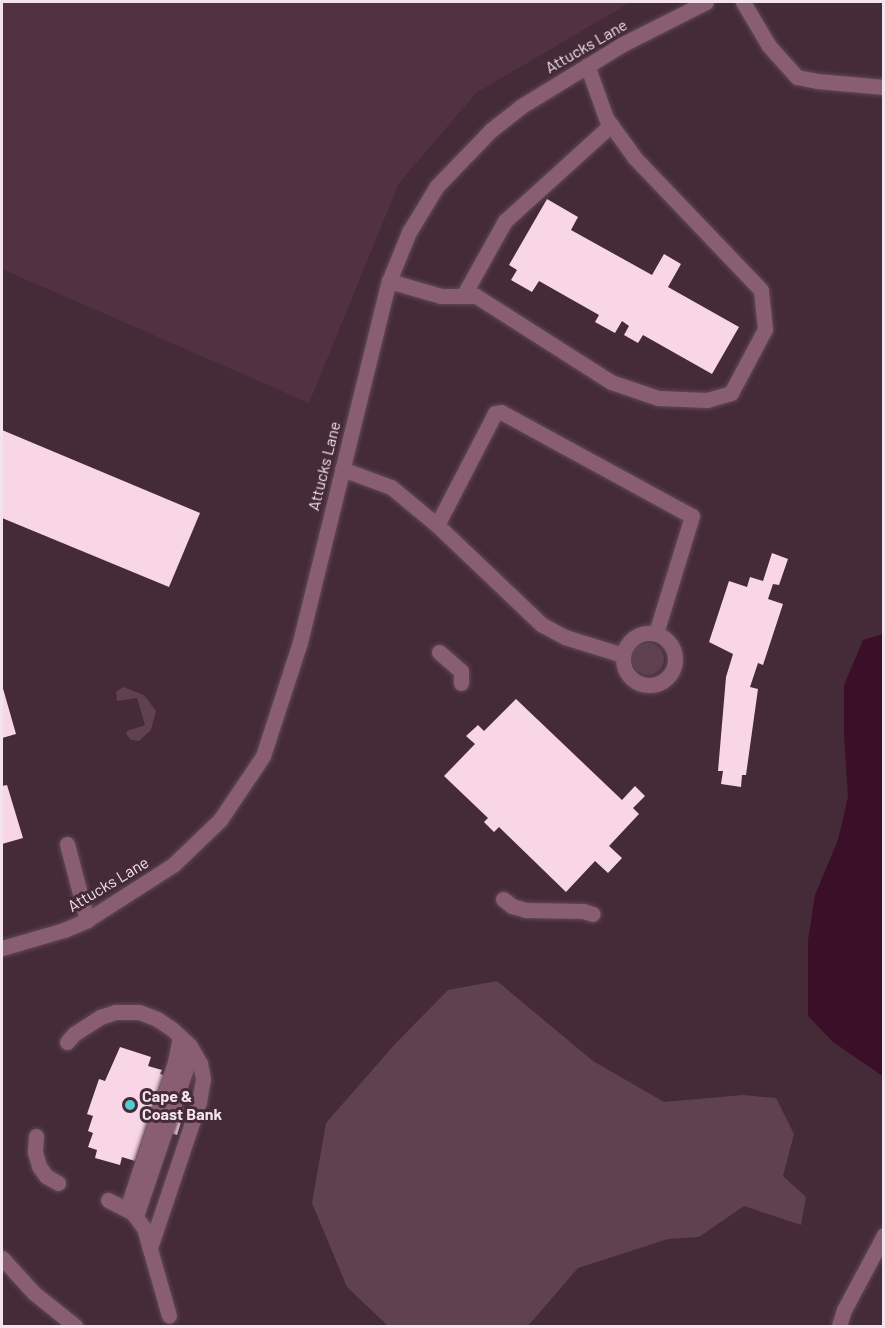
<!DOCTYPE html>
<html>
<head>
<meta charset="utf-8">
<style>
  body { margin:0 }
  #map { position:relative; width:885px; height:1328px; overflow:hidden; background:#442b37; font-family:Barlow,sans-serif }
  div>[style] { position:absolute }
  .built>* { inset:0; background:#523242 }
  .green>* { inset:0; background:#5f4150 }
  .round { border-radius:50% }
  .water>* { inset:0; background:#3c0f29 }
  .building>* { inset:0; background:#f8d6e6 }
  .roads { filter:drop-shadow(0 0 2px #604854) drop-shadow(0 0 2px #604854) }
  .minor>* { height:15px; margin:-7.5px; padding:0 7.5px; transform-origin:7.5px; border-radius:7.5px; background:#895e73 }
  .minor>.ring { margin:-7.5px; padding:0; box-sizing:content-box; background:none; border:15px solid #895e73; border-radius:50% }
  .dots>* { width:16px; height:16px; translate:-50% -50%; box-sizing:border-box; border:3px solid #442b37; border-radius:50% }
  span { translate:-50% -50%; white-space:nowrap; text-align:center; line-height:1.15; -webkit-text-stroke:6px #442b37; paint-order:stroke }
  .street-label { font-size:16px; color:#f4e3eb }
  .poi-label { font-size:16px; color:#f4e3eb; font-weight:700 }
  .left { translate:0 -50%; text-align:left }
  .frame { position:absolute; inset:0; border:3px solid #f4e3eb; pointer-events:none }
</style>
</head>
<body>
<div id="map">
  <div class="built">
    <i style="clip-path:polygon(2px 2px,631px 2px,476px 93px,399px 183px,309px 403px,2px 269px)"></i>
  </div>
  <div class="green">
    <i class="round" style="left:632px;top:643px;width:32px;height:32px"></i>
    <i style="clip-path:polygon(123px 687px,144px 695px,156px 711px,151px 730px,139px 741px,131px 740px,126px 734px,127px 731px,145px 725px,137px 698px,117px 701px,116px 692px)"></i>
    <i style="clip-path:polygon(497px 981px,593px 1061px,664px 1102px,743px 1095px,776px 1098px,794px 1134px,783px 1176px,806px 1197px,801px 1225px,744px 1206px,699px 1237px,668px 1239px,578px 1268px,528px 1326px,388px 1326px,347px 1287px,312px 1203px,326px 1123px,395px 1044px,448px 990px)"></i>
  </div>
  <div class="water">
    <i style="clip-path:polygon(883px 634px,884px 1075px,881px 1075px,833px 1042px,808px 1016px,808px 940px,815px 895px,838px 840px,848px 797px,844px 735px,844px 685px,863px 640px)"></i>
  </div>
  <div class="building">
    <i style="clip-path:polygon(547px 199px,578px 217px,571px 230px,652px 275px,664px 254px,681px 264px,668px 287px,739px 327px,712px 374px,643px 335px,638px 343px,624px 335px,629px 326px,622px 321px,615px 333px,595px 322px,599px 315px,539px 281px,532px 292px,511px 280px,517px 270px,509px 265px)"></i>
    <i style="clip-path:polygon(2px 430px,200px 513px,169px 587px,2px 518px)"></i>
    <i style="clip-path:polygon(772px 553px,788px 559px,779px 585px,773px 584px,768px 599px,783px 604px,763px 665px,758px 663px,750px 687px,758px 689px,746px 775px,742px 775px,741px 787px,721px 784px,723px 771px,718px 771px,726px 677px,733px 654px,709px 642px,729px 581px,747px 587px,750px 577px,763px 581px)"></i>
    <i style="clip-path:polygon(2px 685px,16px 734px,2px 738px)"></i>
    <i style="clip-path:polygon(516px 699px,622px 800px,635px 786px,645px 796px,633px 808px,639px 814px,609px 846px,622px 858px,608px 873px,595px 861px,566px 892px,499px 827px,494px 832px,484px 822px,488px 818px,444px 776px,475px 744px,466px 736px,478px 725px,484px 731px)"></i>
    <i style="clip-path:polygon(7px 785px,23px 838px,2px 844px,2px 786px)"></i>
    <i style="clip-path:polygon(120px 1047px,151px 1057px,148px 1066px,162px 1070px,160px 1074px,164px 1075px,155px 1100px,185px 1109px,177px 1135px,147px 1125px,135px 1161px,122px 1157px,120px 1165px,95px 1158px,97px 1150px,88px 1147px,93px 1133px,88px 1131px,93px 1116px,87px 1114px,99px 1079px,105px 1081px)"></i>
  </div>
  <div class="roads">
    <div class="minor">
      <i style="left:743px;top:2px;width:51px;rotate:59.4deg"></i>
      <i style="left:769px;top:46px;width:42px;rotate:47.9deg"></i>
      <i style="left:797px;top:77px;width:20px;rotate:11deg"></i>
      <i style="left:817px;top:81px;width:67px;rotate:5.1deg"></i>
      <i style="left:389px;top:281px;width:54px;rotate:16.1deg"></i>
      <i style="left:441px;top:296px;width:35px"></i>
      <i style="left:476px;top:296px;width:160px;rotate:32.5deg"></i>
      <i style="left:611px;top:382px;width:50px;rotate:18.8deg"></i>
      <i style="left:658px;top:398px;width:49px;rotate:2.3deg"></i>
      <i style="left:707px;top:400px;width:25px;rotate:-16deg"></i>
      <i style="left:731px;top:393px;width:72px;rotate:-62deg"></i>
      <i style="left:765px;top:329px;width:39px;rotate:-96deg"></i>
      <i style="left:761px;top:290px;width:182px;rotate:-133.7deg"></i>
      <i style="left:635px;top:158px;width:49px;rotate:-125.9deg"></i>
      <i style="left:606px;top:118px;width:56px;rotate:-109.7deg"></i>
      <i style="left:463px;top:296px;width:86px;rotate:-60.8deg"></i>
      <i style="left:505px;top:221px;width:143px;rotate:-42.2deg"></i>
      <i style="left:342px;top:469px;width:52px;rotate:20.2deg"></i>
      <i style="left:391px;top:487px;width:60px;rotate:39.6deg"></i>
      <i class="ring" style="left:623px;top:633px;width:37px;height:37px"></i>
      <i style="left:439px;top:652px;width:29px;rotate:41deg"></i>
      <i style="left:461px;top:671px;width:12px;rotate:90deg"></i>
      <i style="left:623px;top:655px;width:61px;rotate:-162.8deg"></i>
      <i style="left:565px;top:637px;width:27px;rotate:-152deg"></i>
      <i style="left:541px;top:624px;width:144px;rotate:-136.4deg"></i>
      <i style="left:437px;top:525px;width:126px;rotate:-62.6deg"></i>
      <i style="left:495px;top:413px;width:6px;rotate:-9deg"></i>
      <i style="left:501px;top:412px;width:217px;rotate:28.6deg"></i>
      <i style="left:692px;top:516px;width:122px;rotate:107.1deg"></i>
      <i style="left:67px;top:844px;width:79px;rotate:75.3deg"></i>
      <i style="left:503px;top:899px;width:11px;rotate:38deg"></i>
      <i style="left:512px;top:906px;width:15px;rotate:16deg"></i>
      <i style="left:526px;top:910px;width:57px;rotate:1deg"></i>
      <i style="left:583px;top:911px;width:10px;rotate:17deg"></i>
      <i style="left:2px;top:948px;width:65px;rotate:-16.2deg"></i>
      <i style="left:64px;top:930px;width:25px;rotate:-23deg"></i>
      <i style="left:87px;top:920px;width:102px;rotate:-32.6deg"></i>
      <i style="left:173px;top:865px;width:65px;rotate:-43.8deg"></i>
      <i style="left:220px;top:820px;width:77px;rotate:-56.1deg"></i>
      <i style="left:263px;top:756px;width:120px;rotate:-72deg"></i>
      <i style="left:300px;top:642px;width:372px;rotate:-76.2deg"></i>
      <i style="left:389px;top:281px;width:53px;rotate:-67.8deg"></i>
      <i style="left:409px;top:232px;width:54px;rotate:-58.7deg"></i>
      <i style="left:437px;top:186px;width:78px;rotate:-46deg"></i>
      <i style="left:491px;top:130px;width:37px;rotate:-38deg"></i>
      <i style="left:520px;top:107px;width:119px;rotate:-31.5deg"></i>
      <i style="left:621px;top:45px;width:95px;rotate:-26.8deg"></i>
      <i style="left:67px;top:1042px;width:11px;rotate:-49deg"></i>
      <i style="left:74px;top:1034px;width:31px;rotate:-33deg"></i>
      <i style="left:100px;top:1017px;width:16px;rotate:-18deg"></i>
      <i style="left:115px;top:1012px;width:24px"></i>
      <i style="left:139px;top:1012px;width:19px;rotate:21deg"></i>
      <i style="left:157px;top:1019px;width:18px;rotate:34deg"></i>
      <i style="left:172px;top:1029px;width:25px;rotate:43deg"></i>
      <i style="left:190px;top:1046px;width:20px;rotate:60deg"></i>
      <i style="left:200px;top:1063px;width:16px;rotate:79deg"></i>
      <i style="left:203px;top:1079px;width:23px;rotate:100deg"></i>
      <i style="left:199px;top:1102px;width:154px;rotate:108.6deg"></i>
      <i style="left:36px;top:1136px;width:16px;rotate:94deg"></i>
      <i style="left:35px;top:1152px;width:15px;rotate:74deg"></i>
      <i style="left:39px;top:1166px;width:12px;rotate:55deg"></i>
      <i style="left:46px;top:1176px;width:14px;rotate:30deg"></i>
      <i style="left:108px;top:1200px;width:27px;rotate:27deg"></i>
      <i style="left:132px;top:1212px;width:20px;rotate:53deg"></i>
      <i style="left:144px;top:1228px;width:91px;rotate:74.1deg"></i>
      <i style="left:127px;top:1209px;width:155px;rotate:-71.9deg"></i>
      <i style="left:175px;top:1062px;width:21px;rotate:-79deg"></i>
      <i style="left:136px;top:1216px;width:156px;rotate:-71.3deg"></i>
      <i style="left:186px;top:1068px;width:26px;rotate:-90deg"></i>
      <i style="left:2px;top:1258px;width:47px;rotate:47.6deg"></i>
      <i style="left:34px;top:1293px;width:53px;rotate:38.8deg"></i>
      <i style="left:839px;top:1326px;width:17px;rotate:-73deg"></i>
      <i style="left:844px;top:1310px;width:85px;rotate:-61.9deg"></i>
    </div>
  </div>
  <div class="dots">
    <i style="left:130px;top:1105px;background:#51ccd1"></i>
  </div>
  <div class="street-label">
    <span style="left:586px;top:46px;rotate:-30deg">Attucks Lane</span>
    <span style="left:324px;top:466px;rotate:-76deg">Attucks Lane</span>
    <span style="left:108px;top:884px;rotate:-31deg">Attucks Lane</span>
  </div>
  <div class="poi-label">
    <span class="left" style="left:142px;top:1105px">Cape &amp;<br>Coast Bank</span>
  </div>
  <div class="frame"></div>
</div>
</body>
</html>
